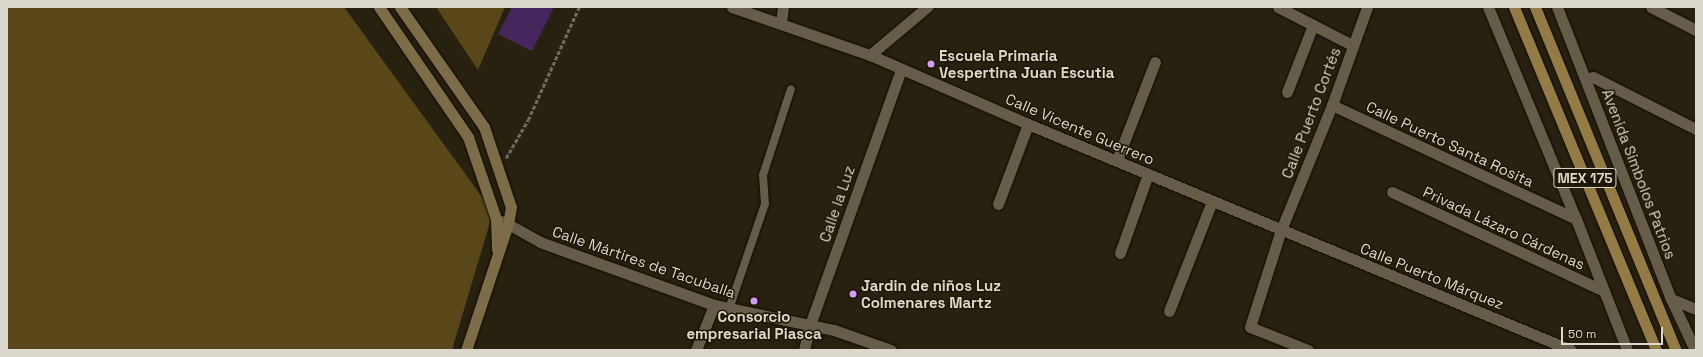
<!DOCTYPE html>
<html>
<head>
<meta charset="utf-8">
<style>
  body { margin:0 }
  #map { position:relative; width:1703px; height:357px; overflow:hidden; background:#28210f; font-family:"Space Grotesk",sans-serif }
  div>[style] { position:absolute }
  .green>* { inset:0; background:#594719 }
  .building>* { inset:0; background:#45275d }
  .path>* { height:2.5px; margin-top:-1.25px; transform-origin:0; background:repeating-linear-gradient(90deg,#726b5c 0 4px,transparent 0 6px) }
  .roads { filter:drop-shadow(0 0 1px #110a00) drop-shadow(0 0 1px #110a00) }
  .service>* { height:8px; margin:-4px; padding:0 4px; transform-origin:4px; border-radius:4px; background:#655c49 }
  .minor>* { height:11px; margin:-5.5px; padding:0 5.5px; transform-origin:5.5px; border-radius:5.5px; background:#655c49 }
  .tertiary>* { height:11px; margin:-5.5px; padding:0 5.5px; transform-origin:5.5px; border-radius:5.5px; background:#655c49 }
  .secondary>* { height:11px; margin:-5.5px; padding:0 5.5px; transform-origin:5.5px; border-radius:5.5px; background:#7c6c47 }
  .primary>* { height:11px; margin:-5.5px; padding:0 5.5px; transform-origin:5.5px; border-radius:5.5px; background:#937b44 }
  .dots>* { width:11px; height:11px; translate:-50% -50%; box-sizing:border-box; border:2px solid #1f1706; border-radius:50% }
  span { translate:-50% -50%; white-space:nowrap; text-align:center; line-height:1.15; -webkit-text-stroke:3px #1f1706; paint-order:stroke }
  .shield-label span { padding:1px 3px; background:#1f1706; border:1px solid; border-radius:3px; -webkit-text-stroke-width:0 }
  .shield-label { font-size:14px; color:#ddd8cd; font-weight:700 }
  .poi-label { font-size:15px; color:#ddd8cd; font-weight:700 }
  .left { translate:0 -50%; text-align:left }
  .street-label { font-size:15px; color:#ddd8cd }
  .frame { position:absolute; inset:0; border:8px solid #ddd8cd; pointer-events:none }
  .scale { position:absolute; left:1561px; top:327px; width:102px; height:18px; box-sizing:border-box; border:2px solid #ddd8cd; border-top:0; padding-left:5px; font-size:12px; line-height:14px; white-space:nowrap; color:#ddd8cd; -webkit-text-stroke:3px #1f1706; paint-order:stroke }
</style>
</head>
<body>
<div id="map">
  <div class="green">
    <i style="clip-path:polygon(7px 7px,344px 7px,493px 212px,452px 350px,7px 350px)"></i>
    <i style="clip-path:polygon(436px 7px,505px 7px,478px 70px)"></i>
  </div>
  <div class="building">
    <i style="clip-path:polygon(512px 7px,554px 7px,532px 51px,498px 34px)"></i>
  </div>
  <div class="path">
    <i style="left:506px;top:158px;width:44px;rotate:-59.9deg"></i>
    <i style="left:528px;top:120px;width:124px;rotate:-65.7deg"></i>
  </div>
  <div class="roads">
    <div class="service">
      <i style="left:729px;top:309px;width:111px;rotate:-71.1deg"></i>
      <i style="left:765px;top:204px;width:29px;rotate:-94deg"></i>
      <i style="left:763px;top:175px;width:90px;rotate:-72deg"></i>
    </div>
    <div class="minor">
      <i style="left:1278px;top:7px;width:83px;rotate:27.2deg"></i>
      <i style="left:1651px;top:7px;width:51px;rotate:27.1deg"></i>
      <i style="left:781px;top:23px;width:16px;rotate:-83deg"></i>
      <i style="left:870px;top:55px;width:75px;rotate:-40.1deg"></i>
      <i style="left:1586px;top:79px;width:7px;rotate:-16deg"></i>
      <i style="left:1593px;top:77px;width:115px;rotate:26.8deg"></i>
      <i style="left:1287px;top:92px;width:72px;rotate:-68.8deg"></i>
      <i style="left:1332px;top:105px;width:269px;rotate:25deg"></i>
      <i style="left:1117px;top:160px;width:105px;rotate:-68.8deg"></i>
      <i style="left:1392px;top:192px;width:234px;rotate:25deg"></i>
      <i style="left:998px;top:204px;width:85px;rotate:-69.4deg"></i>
      <i style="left:1120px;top:253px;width:84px;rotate:-70.5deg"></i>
      <i style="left:1671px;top:299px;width:27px;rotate:22deg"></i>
      <i style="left:1169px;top:311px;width:118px;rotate:-68.6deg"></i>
      <i style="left:696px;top:350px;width:48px;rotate:-68.2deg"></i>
      <i style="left:804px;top:350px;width:26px;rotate:-77deg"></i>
      <i style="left:810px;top:325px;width:272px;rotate:-70.4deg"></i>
      <i style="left:1308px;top:350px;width:62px;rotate:-158.4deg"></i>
      <i style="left:1250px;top:327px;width:102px;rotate:-72.3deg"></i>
      <i style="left:1281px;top:230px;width:135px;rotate:-67.8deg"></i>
      <i style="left:1332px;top:105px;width:104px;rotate:-70.3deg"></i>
    </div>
    <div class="tertiary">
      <i style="left:732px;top:7px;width:146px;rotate:19.2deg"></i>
      <i style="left:870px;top:55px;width:172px;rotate:23.6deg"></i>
      <i style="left:1028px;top:124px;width:588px;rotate:22.6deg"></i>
      <i style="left:1488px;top:7px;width:230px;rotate:67.5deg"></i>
      <i style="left:1576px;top:219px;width:141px;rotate:68.7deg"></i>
      <i style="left:1557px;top:7px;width:313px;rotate:68.7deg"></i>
      <i style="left:1671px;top:299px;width:56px;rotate:64.8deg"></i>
      <i style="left:500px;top:221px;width:9px;rotate:21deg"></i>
      <i style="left:508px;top:224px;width:37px;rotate:29deg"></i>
      <i style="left:540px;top:242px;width:185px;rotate:19.9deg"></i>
      <i style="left:714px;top:305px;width:123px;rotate:11.8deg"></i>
      <i style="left:834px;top:330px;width:60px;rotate:19.3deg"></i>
    </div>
    <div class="secondary">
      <i style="left:379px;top:7px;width:158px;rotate:55.6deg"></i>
      <i style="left:468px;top:137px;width:87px;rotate:71.1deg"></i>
      <i style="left:496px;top:219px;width:30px;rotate:88deg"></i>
      <i style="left:400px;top:7px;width:146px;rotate:55deg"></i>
      <i style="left:484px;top:127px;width:84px;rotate:71.4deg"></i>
      <i style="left:511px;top:207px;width:17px;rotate:100deg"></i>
      <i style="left:508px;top:224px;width:133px;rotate:108.4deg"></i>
    </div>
    <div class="primary">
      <i style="left:1514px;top:7px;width:371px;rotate:67.5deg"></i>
      <i style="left:1535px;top:7px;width:371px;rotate:67.7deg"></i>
    </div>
  </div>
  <div class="dots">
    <i style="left:931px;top:64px;background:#d09dfe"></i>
    <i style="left:853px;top:294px;background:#d09dfe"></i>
    <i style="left:754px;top:301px;background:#d09dfe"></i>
  </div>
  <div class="shield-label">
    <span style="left:1585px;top:178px">MEX 175</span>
  </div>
  <div class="poi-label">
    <span class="left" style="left:939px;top:64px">Escuela Primaria<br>Vespertina Juan Escutia</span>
    <span class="left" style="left:861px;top:294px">Jardin de niños Luz<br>Colmenares Martz</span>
    <span style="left:754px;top:325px">Consorcio<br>empresarial Piasca</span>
  </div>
  <div class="street-label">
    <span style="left:1311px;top:113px;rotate:-69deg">Calle Puerto Cortés</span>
    <span style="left:1080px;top:129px;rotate:23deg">Calle Vicente Guerrero</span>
    <span style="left:1450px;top:144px;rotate:25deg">Calle Puerto Santa Rosita</span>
    <span style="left:1639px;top:174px;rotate:69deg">Avenida Símbolos Patrios</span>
    <span style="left:837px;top:204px;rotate:-71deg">Calle la Luz</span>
    <span style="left:1504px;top:228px;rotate:25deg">Privada Lázaro Cárdenas</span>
    <span style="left:644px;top:262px;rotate:19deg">Calle Mártires de Tacuballa</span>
    <span style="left:1432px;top:276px;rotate:22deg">Calle Puerto Márquez</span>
  </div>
  <div class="frame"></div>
  <div class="scale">50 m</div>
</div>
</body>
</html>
